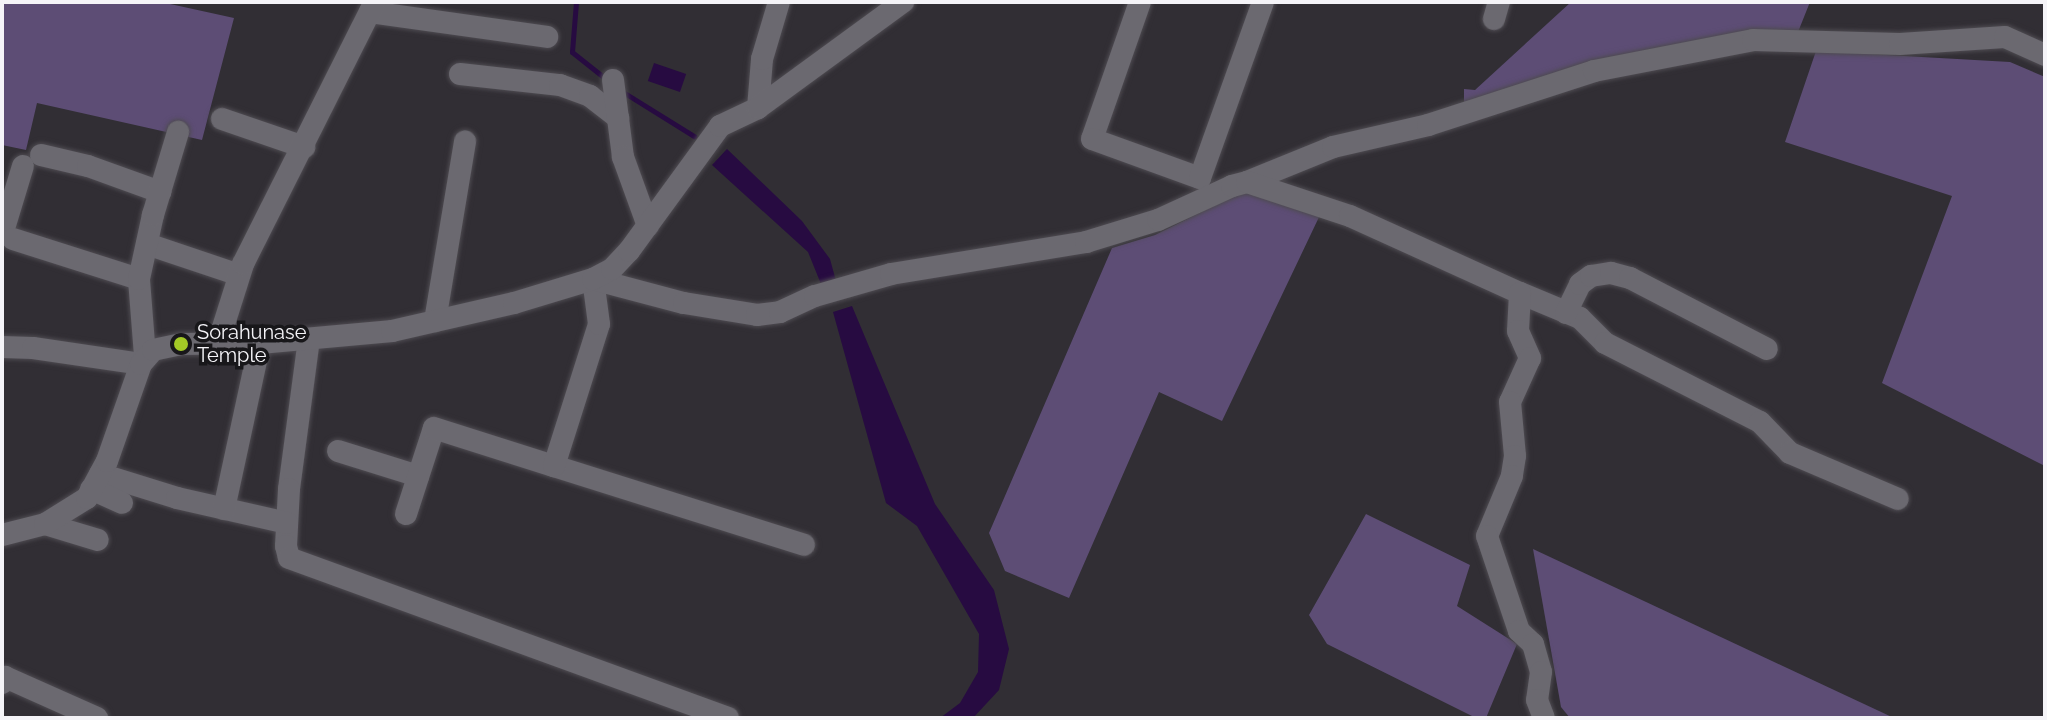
<!DOCTYPE html>
<html>
<head>
<meta charset="utf-8">
<style>
  body { margin:0 }
  #map { position:relative; width:2047px; height:720px; overflow:hidden; background:#312e34; font-family:Raleway,sans-serif }
  div>[style] { position:absolute }
  .green>* { inset:0; background:#5d4d75 }
  .water>* { inset:0; background:#270b41; transform-origin:0 0 }
  .stream>* { height:5px; margin:-2.5px; padding:0 2.5px; transform-origin:2.5px; border-radius:2.5px; background:#270b41 }
  .roads { filter:drop-shadow(0 0 2px #4e4b51) drop-shadow(0 0 2px #4e4b51) }
  .minor>* { height:22px; margin:-11px; padding:0 11px; transform-origin:11px; border-radius:11px; background:#6b6970 }
  .dots>* { width:22px; height:22px; translate:-50% -50%; box-sizing:border-box; border:4px solid #18171a; border-radius:50% }
  span { translate:-50% -50%; white-space:nowrap; text-align:center; line-height:1.15; -webkit-text-stroke:7px #18171a; paint-order:stroke }
  .poi-label { font-size:20px; color:#f5f4f8 }
  .left { translate:0 -50%; text-align:left }
  .frame { position:absolute; inset:0; border:4px solid #f5f4f8; pointer-events:none }
</style>
</head>
<body>
<div id="map">
  <div class="green">
    <i style="clip-path:polygon(2px 2px,161px 2px,234px 18px,202px 140px,37px 103px,26px 150px,2px 145px)"></i>
    <i style="clip-path:polygon(1571px 2px,1810px 2px,1796px 37px,1464px 103px,1464px 89px,1475px 90px)"></i>
    <i style="clip-path:polygon(1816px 51px,2010px 62px,2045px 77px,2045px 466px,1882px 383px,1952px 196px,1785px 142px)"></i>
    <i style="clip-path:polygon(1246px 190px,1320px 215px,1222px 421px,1159px 392px,1069px 598px,1005px 571px,989px 533px,1112px 248px,1155px 235px)"></i>
    <i style="clip-path:polygon(1366px 514px,1470px 565px,1457px 606px,1517px 644px,1486px 718px,1476px 718px,1327px 644px,1309px 615px)"></i>
    <i style="clip-path:polygon(1533px 549px,1894px 718px,1570px 718px,1561px 707px)"></i>
  </div>
  <div class="water">
    <i style="left:654px;top:63px;width:34px;height:19px;rotate:19deg"></i>
    <i style="clip-path:polygon(727px 149px,802px 221px,830px 259px,836px 281px,823px 289px,808px 252px,712px 165px)"></i>
    <i style="clip-path:polygon(852px 306px,935px 504px,994px 590px,1009px 649px,999px 690px,973px 718px,940px 718px,960px 703px,978px 672px,979px 634px,917px 526px,886px 503px,833px 312px)"></i>
  </div>
  <div class="stream">
    <i style="left:576px;top:2px;width:50px;rotate:94.6deg"></i>
    <i style="left:572px;top:52px;width:43px;rotate:38.5deg"></i>
    <i style="left:623px;top:92px;width:84px;rotate:31.8deg"></i>
  </div>
  <div class="roads">
    <div class="minor">
      <i style="left:1140px;top:2px;width:145px;rotate:109.3deg"></i>
      <i style="left:1092px;top:139px;width:115px;rotate:19.9deg"></i>
      <i style="left:1200px;top:178px;width:187px;rotate:-70.3deg"></i>
      <i style="left:370px;top:12px;width:179px;rotate:8deg"></i>
      <i style="left:1494px;top:19px;width:18px;rotate:-74deg"></i>
      <i style="left:460px;top:74px;width:101px;rotate:6.3deg"></i>
      <i style="left:560px;top:85px;width:32px;rotate:20deg"></i>
      <i style="left:590px;top:96px;width:36px;rotate:38deg"></i>
      <i style="left:613px;top:80px;width:78px;rotate:82.6deg"></i>
      <i style="left:623px;top:157px;width:73px;rotate:70.1deg"></i>
      <i style="left:758px;top:108px;width:49px;rotate:-85.3deg"></i>
      <i style="left:762px;top:59px;width:59px;rotate:-73.4deg"></i>
      <i style="left:222px;top:119px;width:87px;rotate:18.9deg"></i>
      <i style="left:41px;top:155px;width:48px;rotate:13.2deg"></i>
      <i style="left:88px;top:166px;width:77px;rotate:19.9deg"></i>
      <i style="left:1247px;top:182px;width:93px;rotate:-22.1deg"></i>
      <i style="left:1333px;top:147px;width:98px;rotate:-13deg"></i>
      <i style="left:1428px;top:125px;width:175px;rotate:-18deg"></i>
      <i style="left:1594px;top:71px;width:162px;rotate:-11deg"></i>
      <i style="left:1753px;top:40px;width:147px;rotate:1.6deg"></i>
      <i style="left:1900px;top:44px;width:105px;rotate:-3.8deg"></i>
      <i style="left:2005px;top:37px;width:44px;rotate:24.2deg"></i>
      <i style="left:2px;top:235px;width:72px;rotate:-73.1deg"></i>
      <i style="left:13px;top:239px;width:132px;rotate:17.6deg"></i>
      <i style="left:147px;top:244px;width:97px;rotate:18.6deg"></i>
      <i style="left:1520px;top:293px;width:65px;rotate:22.6deg"></i>
      <i style="left:1580px;top:318px;width:35px;rotate:45deg"></i>
      <i style="left:1605px;top:343px;width:174px;rotate:27deg"></i>
      <i style="left:1760px;top:422px;width:43px;rotate:45.9deg"></i>
      <i style="left:1790px;top:453px;width:117px;rotate:23.1deg"></i>
      <i style="left:1566px;top:313px;width:32px;rotate:-64deg"></i>
      <i style="left:1580px;top:284px;width:14px;rotate:-36deg"></i>
      <i style="left:1591px;top:276px;width:20px;rotate:-9deg"></i>
      <i style="left:1611px;top:273px;width:20px;rotate:15deg"></i>
      <i style="left:1630px;top:278px;width:154px;rotate:27.4deg"></i>
      <i style="left:435px;top:321px;width:182px;rotate:-80.5deg"></i>
      <i style="left:309px;top:339px;width:151px;rotate:97.6deg"></i>
      <i style="left:289px;top:489px;width:57px;rotate:93deg"></i>
      <i style="left:286px;top:546px;width:12px;rotate:76deg"></i>
      <i style="left:289px;top:558px;width:467px;rotate:20deg"></i>
      <i style="left:218px;top:343px;width:83px;rotate:-72.4deg"></i>
      <i style="left:243px;top:264px;width:293px;rotate:-63.3deg"></i>
      <i style="left:2px;top:347px;width:31px;rotate:2deg"></i>
      <i style="left:33px;top:348px;width:109px;rotate:8.4deg"></i>
      <i style="left:145px;top:356px;width:77px;rotate:-94.5deg"></i>
      <i style="left:139px;top:279px;width:66px;rotate:-77.7deg"></i>
      <i style="left:153px;top:215px;width:87px;rotate:-73.2deg"></i>
      <i style="left:338px;top:451px;width:84px;rotate:17.4deg"></i>
      <i style="left:554px;top:466px;width:262px;rotate:17.5deg"></i>
      <i style="left:100px;top:474px;width:81px;rotate:17.3deg"></i>
      <i style="left:177px;top:498px;width:113px;rotate:12.8deg"></i>
      <i style="left:91px;top:489px;width:34px;rotate:24deg"></i>
      <i style="left:224px;top:509px;width:170px;rotate:-77.8deg"></i>
      <i style="left:406px;top:514px;width:90px;rotate:-72deg"></i>
      <i style="left:434px;top:428px;width:126px;rotate:17.6deg"></i>
      <i style="left:554px;top:466px;width:149px;rotate:-72.4deg"></i>
      <i style="left:599px;top:324px;width:45px;rotate:-97.6deg"></i>
      <i style="left:593px;top:279px;width:94px;rotate:14.8deg"></i>
      <i style="left:684px;top:303px;width:74px;rotate:9.3deg"></i>
      <i style="left:757px;top:315px;width:23px;rotate:-7deg"></i>
      <i style="left:780px;top:312px;width:38px;rotate:-25deg"></i>
      <i style="left:815px;top:296px;width:79px;rotate:-16.1deg"></i>
      <i style="left:891px;top:274px;width:198px;rotate:-9.3deg"></i>
      <i style="left:1086px;top:242px;width:75px;rotate:-17deg"></i>
      <i style="left:1158px;top:220px;width:81px;rotate:-24.7deg"></i>
      <i style="left:1232px;top:186px;width:16px;rotate:-15deg"></i>
      <i style="left:1247px;top:182px;width:108px;rotate:18.3deg"></i>
      <i style="left:1350px;top:216px;width:187px;rotate:24.4deg"></i>
      <i style="left:1520px;top:293px;width:38px;rotate:93deg"></i>
      <i style="left:1518px;top:331px;width:30px;rotate:66deg"></i>
      <i style="left:1530px;top:358px;width:48px;rotate:114.4deg"></i>
      <i style="left:1510px;top:402px;width:54px;rotate:84.7deg"></i>
      <i style="left:1515px;top:456px;width:20px;rotate:99deg"></i>
      <i style="left:1512px;top:476px;width:65px;rotate:112.6deg"></i>
      <i style="left:1487px;top:536px;width:100px;rotate:71.4deg"></i>
      <i style="left:1519px;top:631px;width:19px;rotate:43deg"></i>
      <i style="left:1533px;top:644px;width:29px;rotate:74deg"></i>
      <i style="left:1541px;top:672px;width:28px;rotate:98deg"></i>
      <i style="left:1537px;top:700px;width:19px;rotate:69deg"></i>
      <i style="left:45px;top:524px;width:55px;rotate:16.8deg"></i>
      <i style="left:2px;top:535px;width:44px;rotate:-14.3deg"></i>
      <i style="left:45px;top:524px;width:49px;rotate:-31.8deg"></i>
      <i style="left:87px;top:498px;width:42px;rotate:-61.6deg"></i>
      <i style="left:107px;top:461px;width:103px;rotate:-70.7deg"></i>
      <i style="left:141px;top:364px;width:18px;rotate:-49deg"></i>
      <i style="left:153px;top:350px;width:29px;rotate:-12deg"></i>
      <i style="left:181px;top:344px;width:79px;rotate:-0.7deg"></i>
      <i style="left:260px;top:343px;width:133px;rotate:-5.2deg"></i>
      <i style="left:392px;top:331px;width:125px;rotate:-12.9deg"></i>
      <i style="left:514px;top:303px;width:83px;rotate:-16.9deg"></i>
      <i style="left:593px;top:279px;width:21px;rotate:-28deg"></i>
      <i style="left:612px;top:269px;width:25px;rotate:-47deg"></i>
      <i style="left:629px;top:251px;width:155px;rotate:-53.9deg"></i>
      <i style="left:720px;top:126px;width:42px;rotate:-25.3deg"></i>
      <i style="left:758px;top:108px;width:180px;rotate:-36.2deg"></i>
      <i style="left:2px;top:683px;width:7px;rotate:-63deg"></i>
      <i style="left:5px;top:677px;width:101px;rotate:24deg"></i>
    </div>
  </div>
  <div class="dots">
    <i style="left:181px;top:344px;background:#a3c926"></i>
  </div>
  <div class="poi-label">
    <span class="left" style="left:197px;top:344px">Sorahunase<br>Temple</span>
  </div>
  <div class="frame"></div>
</div>
</body>
</html>
